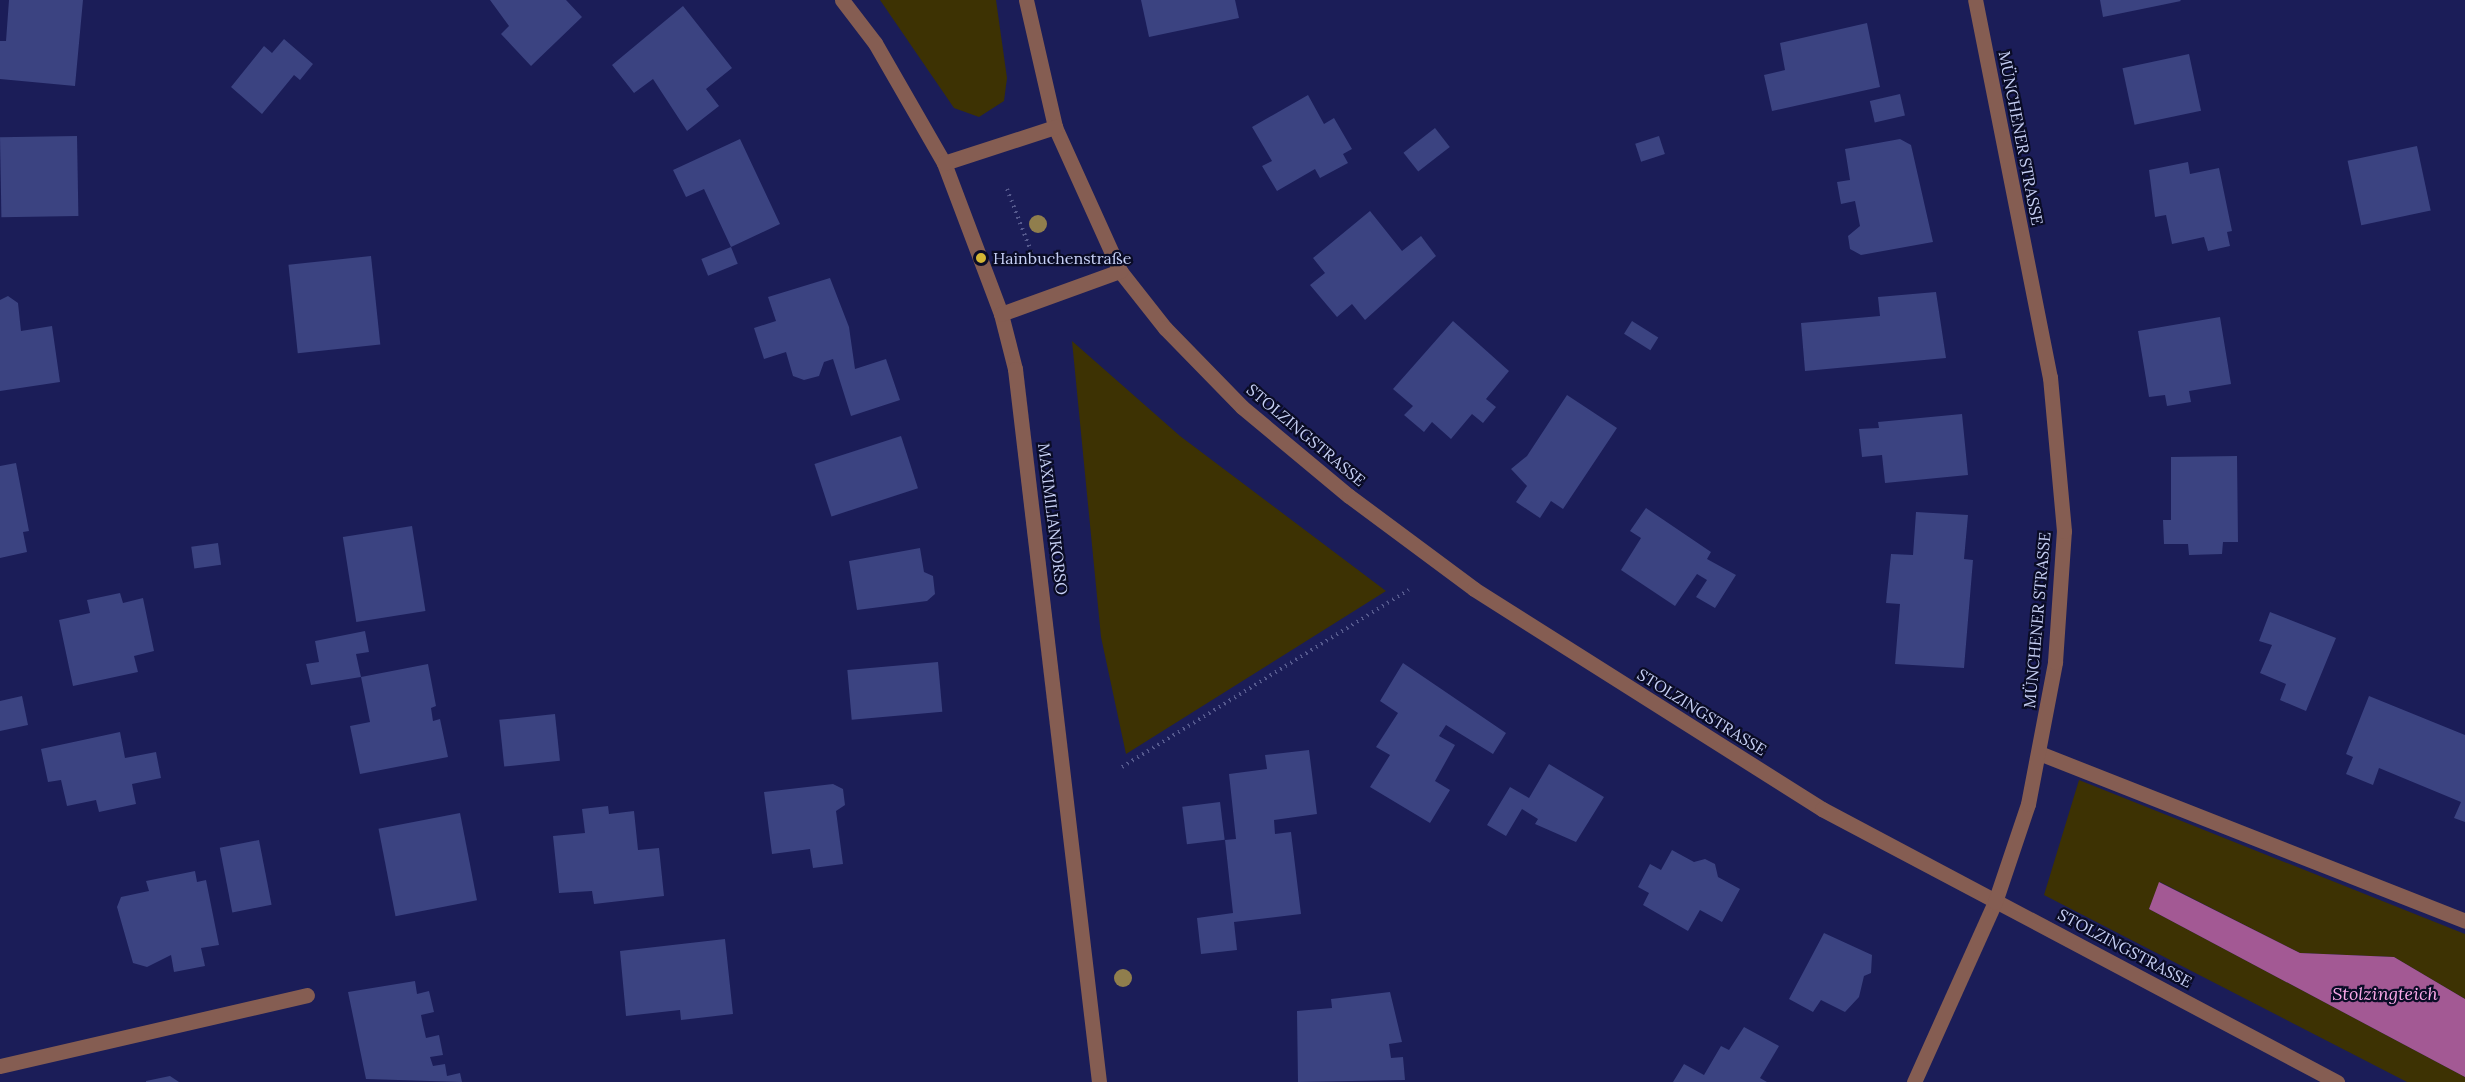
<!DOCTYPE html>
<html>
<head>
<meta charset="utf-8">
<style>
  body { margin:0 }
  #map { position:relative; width:2465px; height:1082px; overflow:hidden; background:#1b1d58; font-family:Lora,serif }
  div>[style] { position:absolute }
  .green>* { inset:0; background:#3d3203 }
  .water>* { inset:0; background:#a35994 }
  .building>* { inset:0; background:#3b4381; transform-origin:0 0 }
  .path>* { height:4px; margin-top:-2px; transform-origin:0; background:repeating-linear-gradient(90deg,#565a8e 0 1.5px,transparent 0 6px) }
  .minor>* { height:15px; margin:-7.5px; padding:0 7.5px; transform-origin:7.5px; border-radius:7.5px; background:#855d52 }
  .trees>* { width:18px; height:18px; margin:-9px; border-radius:50%; background:#907e4d }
  .dots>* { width:16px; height:16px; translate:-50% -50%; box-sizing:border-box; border:3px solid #0a0c26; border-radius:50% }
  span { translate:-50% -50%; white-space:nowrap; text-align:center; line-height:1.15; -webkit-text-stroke:4.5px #0a0c26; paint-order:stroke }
  .street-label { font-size:16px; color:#c7d0f5 }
  .poi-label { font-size:16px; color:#c7d0f5 }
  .left { translate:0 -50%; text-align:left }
  .water-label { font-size:18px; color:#f9a8e7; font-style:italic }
</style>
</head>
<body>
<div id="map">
  <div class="green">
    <i style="clip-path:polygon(880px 0,996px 0,1007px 78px,1004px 101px,979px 117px,954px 108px)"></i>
    <i style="clip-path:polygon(1072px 341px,1180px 436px,1386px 591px,1126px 754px,1101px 637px)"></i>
    <i style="clip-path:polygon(2079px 780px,2465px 934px,2465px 999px,2394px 957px,2300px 953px,2160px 882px,2149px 909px,2465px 1077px,2465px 1082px,2407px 1082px,2044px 895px)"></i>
  </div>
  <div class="water">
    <i style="clip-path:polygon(2159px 882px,2300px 953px,2394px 957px,2465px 999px,2465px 1077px,2149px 909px)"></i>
  </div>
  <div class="building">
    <i style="clip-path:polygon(9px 0,83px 0,75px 86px,0 79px,0 41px,6px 41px)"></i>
    <i style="clip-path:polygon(490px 0,566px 0,582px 17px,531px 66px,501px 34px,509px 26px)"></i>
    <i style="clip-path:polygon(1141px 0,1235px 0,1239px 18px,1149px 37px)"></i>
    <i style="clip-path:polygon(2100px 0,2180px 0,2181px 1px,2103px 17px)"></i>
    <i style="clip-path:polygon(683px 6px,732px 68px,706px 89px,719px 106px,687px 131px,653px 79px,634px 93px,612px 65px)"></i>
    <i style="clip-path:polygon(1867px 23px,1880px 87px,1772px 111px,1764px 75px,1785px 70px,1780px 43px)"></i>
    <i style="clip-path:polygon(284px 39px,313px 64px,300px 80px,294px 75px,262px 114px,231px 87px,264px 46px,272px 53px)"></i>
    <i style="left:2189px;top:54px;width:58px;height:68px;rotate:78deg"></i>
    <i style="left:1900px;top:94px;width:22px;height:31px;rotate:77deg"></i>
    <i style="clip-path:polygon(1308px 95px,1324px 124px,1334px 118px,1352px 149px,1343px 154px,1348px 163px,1320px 178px,1315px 169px,1277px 191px,1262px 166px,1272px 161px,1252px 127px)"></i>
    <i style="left:1435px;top:128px;width:24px;height:40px;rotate:52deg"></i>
    <i style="left:77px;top:136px;width:80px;height:77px;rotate:89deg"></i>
    <i style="left:1659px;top:136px;width:19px;height:25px;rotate:72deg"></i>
    <i style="clip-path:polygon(740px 139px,780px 224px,731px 247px,704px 189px,686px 197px,673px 170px)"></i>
    <i style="clip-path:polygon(1900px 139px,1911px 145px,1933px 242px,1861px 255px,1850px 249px,1848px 236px,1860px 226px,1855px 201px,1841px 204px,1837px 182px,1850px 180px,1845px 149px)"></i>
    <i style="left:2417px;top:146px;width:66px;height:71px;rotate:78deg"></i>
    <i style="clip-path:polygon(2188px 162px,2190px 174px,2219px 168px,2232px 231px,2227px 232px,2230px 246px,2208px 251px,2204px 237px,2172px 244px,2166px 215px,2155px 217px,2149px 170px)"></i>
    <i style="clip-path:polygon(1370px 211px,1402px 251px,1421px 236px,1436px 256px,1365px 320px,1352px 304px,1337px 317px,1310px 285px,1325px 273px,1313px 258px)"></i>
    <i style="left:731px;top:247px;width:18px;height:32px;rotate:68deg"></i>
    <i style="left:371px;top:256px;width:89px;height:83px;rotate:84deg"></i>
    <i style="clip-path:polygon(830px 278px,849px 327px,855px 369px,886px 359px,900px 400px,851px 416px,833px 359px,824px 362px,819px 376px,804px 380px,793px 376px,786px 352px,764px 359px,754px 328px,776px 321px,768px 297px)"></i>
    <i style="clip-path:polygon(1936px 292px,1946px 358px,1805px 371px,1801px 323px,1880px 316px,1878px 297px)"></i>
    <i style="clip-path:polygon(8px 296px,18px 303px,21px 331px,52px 326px,60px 382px,0 391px,0 300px)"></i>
    <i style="clip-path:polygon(2220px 317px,2231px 384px,2189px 391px,2191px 402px,2167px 406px,2165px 395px,2149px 397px,2138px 331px)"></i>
    <i style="clip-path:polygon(1453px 321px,1509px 371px,1486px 399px,1496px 407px,1483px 423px,1472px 414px,1451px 439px,1432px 422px,1424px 432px,1404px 415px,1413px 406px,1393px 389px)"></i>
    <i style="left:1632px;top:321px;width:31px;height:15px;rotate:32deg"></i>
    <i style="clip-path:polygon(1567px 395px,1617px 428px,1563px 509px,1551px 501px,1540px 518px,1516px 502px,1527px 486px,1511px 469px,1527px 456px)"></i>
    <i style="clip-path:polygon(1962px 414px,1968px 475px,1885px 483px,1882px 455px,1862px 457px,1859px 429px,1879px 428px,1878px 422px)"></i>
    <i style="left:901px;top:436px;width:55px;height:91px;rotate:72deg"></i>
    <i style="clip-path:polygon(2237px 456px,2238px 542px,2223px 542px,2222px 554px,2189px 555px,2188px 544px,2164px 544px,2163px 520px,2171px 520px,2171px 457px)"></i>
    <i style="clip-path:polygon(16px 463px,29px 531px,23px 532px,27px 552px,0 558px,0 466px)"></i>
    <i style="clip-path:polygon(1646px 508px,1711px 552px,1707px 559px,1736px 575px,1715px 608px,1696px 597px,1707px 580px,1697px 574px,1675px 606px,1621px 570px,1641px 538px,1630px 531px)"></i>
    <i style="clip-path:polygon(1916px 512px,1968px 515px,1964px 559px,1973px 560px,1964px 668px,1895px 664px,1900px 604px,1886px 603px,1891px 554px,1913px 555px)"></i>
    <i style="left:412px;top:526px;width:86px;height:70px;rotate:81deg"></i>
    <i style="left:218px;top:543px;width:22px;height:27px;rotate:82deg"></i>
    <i style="clip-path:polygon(920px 548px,924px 572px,933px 576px,935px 594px,927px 601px,857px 610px,849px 561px)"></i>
    <i style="clip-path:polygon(120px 593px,123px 603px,143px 598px,154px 651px,134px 656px,138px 672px,73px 686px,59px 620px,90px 613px,87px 600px)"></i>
    <i style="clip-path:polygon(2270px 612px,2336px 638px,2306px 711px,2280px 700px,2286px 684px,2260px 673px,2272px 645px,2259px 641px)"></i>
    <i style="clip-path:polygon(365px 631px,369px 652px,356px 654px,361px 677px,311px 685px,306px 664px,319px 662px,315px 641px)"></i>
    <i style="left:938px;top:662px;width:50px;height:91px;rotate:85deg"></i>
    <i style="clip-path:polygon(1403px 663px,1506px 733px,1493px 754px,1446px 725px,1439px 736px,1455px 745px,1435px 781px,1450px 790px,1430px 823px,1370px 787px,1390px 755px,1376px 747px,1398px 713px,1380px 701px)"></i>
    <i style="clip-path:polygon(428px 664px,436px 706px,431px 708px,433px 721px,440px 719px,448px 757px,360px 774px,350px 726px,370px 722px,361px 677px)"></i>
    <i style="clip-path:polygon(22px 696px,28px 725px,0 731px,0 701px)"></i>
    <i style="clip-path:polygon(2369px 696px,2465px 735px,2465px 822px,2454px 818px,2461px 802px,2379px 768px,2373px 785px,2346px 774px,2353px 757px,2346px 754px)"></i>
    <i style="left:555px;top:714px;width:47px;height:56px;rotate:84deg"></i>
    <i style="clip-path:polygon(120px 732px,125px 758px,156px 752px,161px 778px,132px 784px,136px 804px,99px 812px,96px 800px,67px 806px,61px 780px,48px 782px,41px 749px)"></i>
    <i style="clip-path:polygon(1309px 750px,1317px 814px,1274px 820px,1275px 834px,1291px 832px,1301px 914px,1234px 922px,1237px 950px,1201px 954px,1197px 918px,1233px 913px,1225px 840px,1236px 839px,1229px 774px,1267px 769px,1265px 755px)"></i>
    <i style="clip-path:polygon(1549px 764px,1604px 797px,1576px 842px,1535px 824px,1538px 819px,1522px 809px,1506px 836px,1487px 825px,1510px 787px,1529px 798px)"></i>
    <i style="clip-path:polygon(833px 784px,843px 789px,845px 805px,836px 811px,843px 864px,813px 868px,810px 849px,772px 854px,764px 792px)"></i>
    <i style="left:1220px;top:802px;width:38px;height:38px;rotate:83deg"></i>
    <i style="clip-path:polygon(608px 806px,609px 814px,634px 811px,638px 850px,659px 848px,664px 896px,594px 904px,592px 891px,559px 893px,553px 836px,585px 833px,582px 809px)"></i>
    <i style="left:460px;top:813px;width:89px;height:83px;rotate:79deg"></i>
    <i style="left:259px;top:840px;width:66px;height:40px;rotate:79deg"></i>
    <i style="clip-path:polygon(1672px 850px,1694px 862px,1705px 859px,1715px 864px,1718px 877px,1740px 889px,1722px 922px,1700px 910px,1688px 931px,1643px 905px,1649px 893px,1638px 887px,1650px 864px,1661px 870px)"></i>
    <i style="clip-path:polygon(195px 871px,197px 882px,206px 880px,219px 945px,201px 948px,205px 966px,174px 972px,171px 955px,147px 967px,133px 963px,117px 907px,121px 897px,149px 891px,146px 881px)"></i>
    <i style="clip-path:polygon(1824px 933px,1872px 955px,1871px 973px,1864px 976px,1859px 997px,1845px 1012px,1821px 1000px,1813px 1012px,1789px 999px)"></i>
    <i style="clip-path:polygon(725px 939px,733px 1014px,681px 1020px,680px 1010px,626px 1016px,620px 951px)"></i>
    <i style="clip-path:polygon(415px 981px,417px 994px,429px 991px,434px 1012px,421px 1015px,423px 1025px,426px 1038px,439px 1035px,443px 1055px,430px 1057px,433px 1066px,445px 1064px,447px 1076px,460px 1073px,462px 1082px,366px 1079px,348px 992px)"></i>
    <i style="clip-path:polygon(1390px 992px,1402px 1042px,1389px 1044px,1391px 1058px,1403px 1057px,1405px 1080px,1298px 1082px,1297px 1011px,1332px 1008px,1331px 999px)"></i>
    <i style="clip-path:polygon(1744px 1027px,1779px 1046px,1760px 1078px,1767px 1082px,1673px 1082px,1684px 1064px,1704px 1075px,1721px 1046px,1729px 1050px)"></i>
    <i style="clip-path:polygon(170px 1076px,179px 1082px,146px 1082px,146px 1081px)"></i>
  </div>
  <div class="path">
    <i style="left:1007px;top:189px;width:75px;rotate:68.9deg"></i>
    <i style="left:1122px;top:767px;width:337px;rotate:-31.7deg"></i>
  </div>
  <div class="minor">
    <i style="left:842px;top:0;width:54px;rotate:52.5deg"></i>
    <i style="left:875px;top:43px;width:138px;rotate:60.1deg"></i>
    <i style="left:944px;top:163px;width:161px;rotate:69.3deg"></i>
    <i style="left:1001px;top:314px;width:57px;rotate:75.7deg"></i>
    <i style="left:1015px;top:369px;width:718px;rotate:83.28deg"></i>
    <i style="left:1026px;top:0;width:130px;rotate:77.1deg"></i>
    <i style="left:1055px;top:127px;width:158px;rotate:65.7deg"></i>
    <i style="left:1120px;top:271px;width:73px;rotate:51.7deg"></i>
    <i style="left:1165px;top:328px;width:110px;rotate:45.7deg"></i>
    <i style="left:1242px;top:407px;width:139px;rotate:39.8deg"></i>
    <i style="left:1349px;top:496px;width:156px;rotate:36.6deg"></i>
    <i style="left:1474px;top:589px;width:412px;rotate:32.3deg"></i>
    <i style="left:1822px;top:809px;width:583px;rotate:27.93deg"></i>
    <i style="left:944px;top:163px;width:117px;rotate:-18deg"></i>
    <i style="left:1001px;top:314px;width:127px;rotate:-19.9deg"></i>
    <i style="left:2039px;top:753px;width:458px;rotate:21.5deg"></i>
    <i style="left:0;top:1066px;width:315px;rotate:-13deg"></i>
    <i style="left:1914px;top:1082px;width:197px;rotate:-65.8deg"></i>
    <i style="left:1995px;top:902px;width:103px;rotate:-71.4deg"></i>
    <i style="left:2028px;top:804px;width:145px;rotate:-79.2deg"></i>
    <i style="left:2055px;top:662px;width:131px;rotate:-86.1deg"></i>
    <i style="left:2064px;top:531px;width:154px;rotate:-95.2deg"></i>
    <i style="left:2050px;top:378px;width:385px;rotate:-101.2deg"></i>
  </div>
  <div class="trees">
    <i style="left:1038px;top:224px"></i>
    <i style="left:1123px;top:978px"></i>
  </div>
  <div class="dots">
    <i style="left:981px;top:258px;background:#d4b635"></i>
  </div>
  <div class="street-label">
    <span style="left:2021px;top:138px;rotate:79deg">MÜNCHENER STRASSE</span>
    <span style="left:1306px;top:435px;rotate:40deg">STOLZINGSTRASSE</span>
    <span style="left:1053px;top:519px;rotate:83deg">MAXIMILIANKORSO</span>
    <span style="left:2037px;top:620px;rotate:-85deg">MÜNCHENER STRASSE</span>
    <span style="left:1702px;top:712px;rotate:32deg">STOLZINGSTRASSE</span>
    <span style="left:2125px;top:948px;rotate:28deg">STOLZINGSTRASSE</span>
  </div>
  <div class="poi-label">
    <span class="left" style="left:993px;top:258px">Hainbuchenstraße</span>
  </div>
  <div class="water-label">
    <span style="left:2385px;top:994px">Stolzingteich</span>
  </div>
</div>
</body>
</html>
